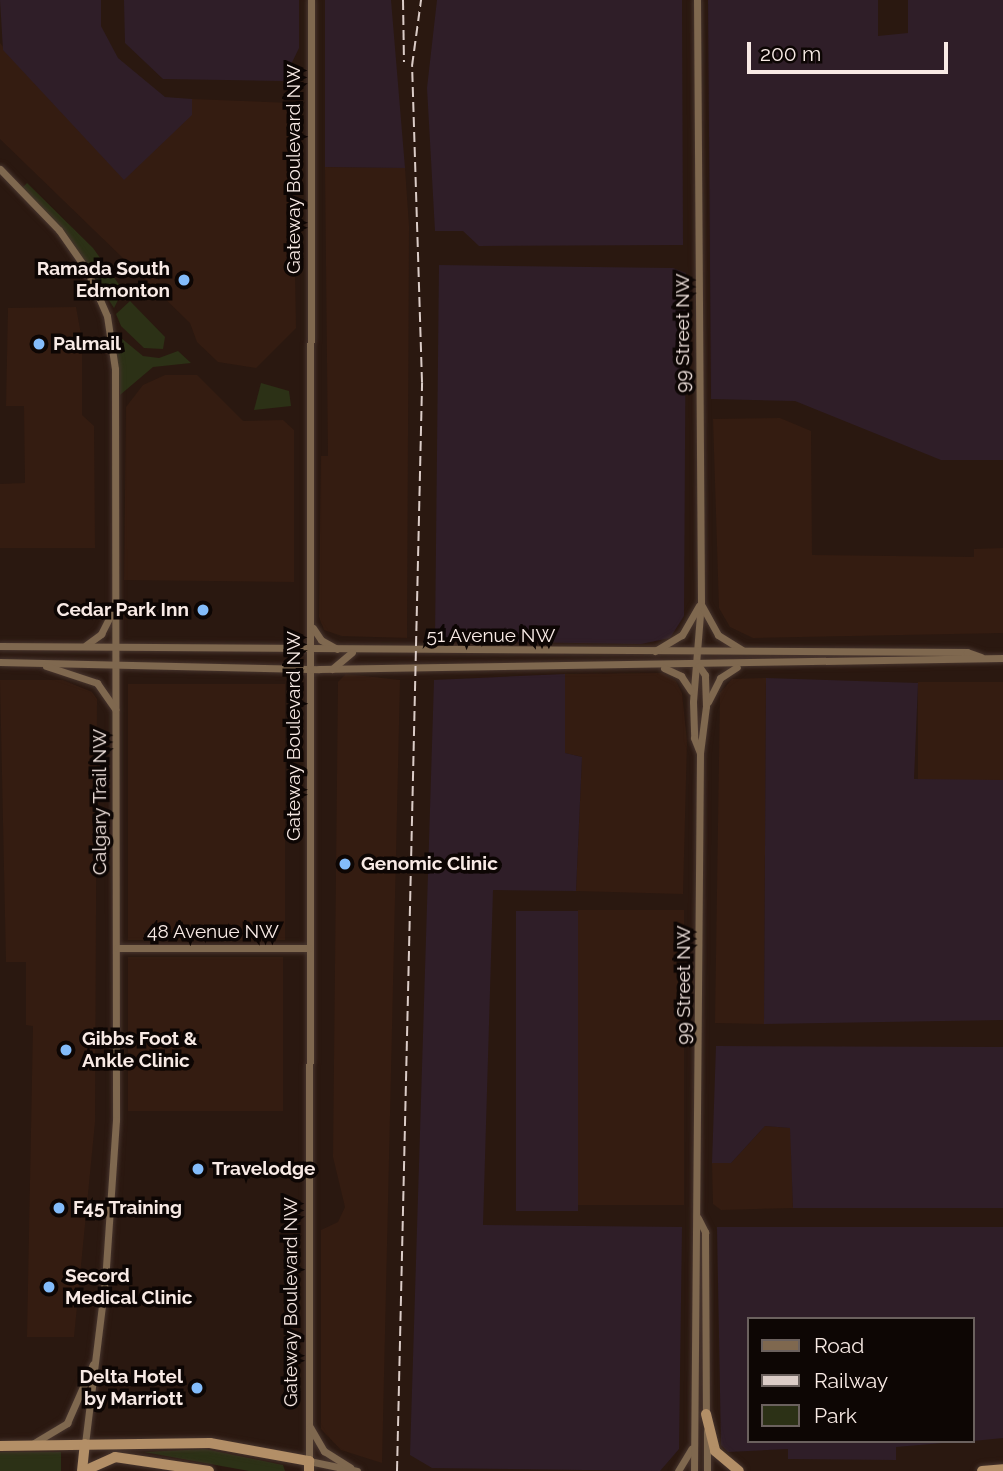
<!DOCTYPE html>
<html>
<head>
<meta charset="utf-8">
<style>
  body { margin:0 }
  #map { position:relative; width:1003px; height:1471px; overflow:hidden; background:#2a1810; font-family:Raleway,sans-serif }
  div>[style] { position:absolute }
  .built>* { inset:0; background:#341c11; transform-origin:0 0 }
  .industrial>* { inset:0; background:#2f1e28; transform-origin:0 0 }
  .green>* { inset:0; background:#2c3116; transform-origin:0 0 }
  .roads { filter:drop-shadow(0 0 2px #47352e) drop-shadow(0 0 2px #47352e) }
  .secondary>* { height:7px; margin:-3.5px; padding:0 3.5px; transform-origin:3.5px; border-radius:3.5px; background:#7f684f }
  .highway>* { height:10px; margin:-5px; padding:0 5px; transform-origin:5px; border-radius:5px; background:#b38f67 }
  .rail>* { height:2px; margin-top:-1px; transform-origin:0; background:repeating-linear-gradient(90deg,#dbccc7 0 10px,transparent 0 15px) }
  .dots>* { width:19px; height:19px; translate:-50% -50%; box-sizing:border-box; border:4px solid #0d0604; border-radius:50% }
  span { translate:-50% -50%; white-space:nowrap; text-align:center; line-height:1.15; -webkit-text-stroke:7px #0d0604; paint-order:stroke }
  .street-label { font-size:19px; color:#f8eae5 }
  .poi-label { font-size:19px; color:#f8eae5; font-weight:700 }
  .right { translate:-100% -50%; text-align:right }
  .left { translate:0 -50%; text-align:left }
  .legend { position:absolute; left:747px; top:1317px; width:228px; height:126px; box-sizing:border-box; background:#0d0604; border:2px solid #6b615e; margin:0; padding:9px 12px; list-style:none; font-size:21px; color:#f8eae5 }
  .legend li { display:flex; align-items:center; gap:14px; height:35px }
  .legend b { width:35px; border:2px solid #6b615e }
  .scale { position:absolute; left:747px; top:42px; width:201px; height:32px; box-sizing:border-box; border:4px solid #f8eae5; border-top:0; padding-left:9px; font-size:21px; line-height:24px; white-space:nowrap; color:#f8eae5; -webkit-text-stroke:5px #0d0604; paint-order:stroke }
</style>
</head>
<body>
<div id="map">
  <div class="built">
    <i style="clip-path:polygon(0 43px,26px 73px,192px 115px,192px 99px,292px 103px,296px 328px,256px 368px,218px 362px,197px 342px,190px 323px,0 139px)"></i>
    <i style="clip-path:polygon(325px 167px,405px 168px,409px 226px,407px 638px,342px 636px,324px 630px,319px 617px,321px 456px,328px 456px)"></i>
    <i style="clip-path:polygon(76px 307px,82px 340px,82px 415px,94px 426px,95px 548px,0 548px,0 484px,25px 483px,24px 406px,6px 406px,8px 308px)"></i>
    <i style="clip-path:polygon(165px 375px,197px 375px,243px 421px,283px 420px,294px 430px,294px 582px,124px 580px,126px 407px,143px 385px)"></i>
    <i style="clip-path:polygon(780px 418px,811px 431px,812px 555px,974px 557px,974px 549px,1003px 548px,1003px 633px,753px 638px,730px 627px,719px 608px,713px 419px)"></i>
    <i style="clip-path:polygon(662px 673px,676px 681px,682px 693px,687px 741px,683px 894px,576px 891px,582px 757px,565px 753px,565px 674px)"></i>
    <i style="clip-path:polygon(346px 674px,400px 680px,382px 1463px,341px 1450px,321px 1429px,321px 1230px,338px 1222px,345px 1207px,333px 1157px,338px 682px)"></i>
    <i style="clip-path:polygon(766px 678px,764px 1024px,715px 1023px,720px 693px,732px 679px)"></i>
    <i style="clip-path:polygon(0 680px,63px 680px,92px 692px,97px 699px,95px 1122px,74px 1337px,27px 1337px,33px 1026px,26px 1025px,26px 962px,6px 962px)"></i>
    <i style="left:1003px;top:682px;width:98px;height:85px;rotate:90deg"></i>
    <i style="left:128px;top:684px;width:157px;height:256px"></i>
    <i style="left:684px;top:910px;width:295px;height:106px;rotate:90deg"></i>
    <i style="left:128px;top:957px;width:155px;height:154px"></i>
    <i style="clip-path:polygon(765px 1126px,791px 1128px,793px 1208px,721px 1210px,713px 1204px,712px 1163px,731px 1163px)"></i>
  </div>
  <div class="industrial">
    <i style="clip-path:polygon(0 0,101px 0,101px 26px,118px 58px,165px 97px,192px 99px,192px 115px,124px 180px,3px 50px)"></i>
    <i style="clip-path:polygon(124px 0,299px 0,299px 48px,283px 81px,163px 79px,125px 43px)"></i>
    <i style="clip-path:polygon(325px 0,391px 0,405px 168px,325px 167px)"></i>
    <i style="clip-path:polygon(437px 0,682px 0,683px 245px,479px 246px,463px 231px,435px 231px,427px 88px)"></i>
    <i style="clip-path:polygon(708px 0,878px 0,878px 36px,908px 33px,908px 0,1003px 0,1003px 460px,941px 460px,795px 401px,711px 399px)"></i>
    <i style="clip-path:polygon(439px 265px,673px 268px,686px 273px,684px 616px,670px 638px,641px 644px,435px 641px)"></i>
    <i style="clip-path:polygon(565px 674px,565px 753px,582px 757px,576px 891px,493px 890px,483px 1225px,682px 1227px,679px 1449px,660px 1471px,432px 1468px,410px 1455px,434px 680px)"></i>
    <i style="clip-path:polygon(766px 678px,918px 683px,914px 779px,1003px 780px,1003px 1020px,764px 1024px)"></i>
    <i style="left:516px;top:911px;width:62px;height:300px"></i>
    <i style="clip-path:polygon(716px 1046px,1003px 1047px,1003px 1208px,793px 1208px,790px 1128px,765px 1126px,731px 1163px,712px 1163px)"></i>
    <i style="clip-path:polygon(717px 1227px,1003px 1227px,1003px 1438px,973px 1441px,973px 1319px,749px 1319px,749px 1441px,966px 1441px,896px 1447px,896px 1460px,788px 1459px,788px 1449px,728px 1452px,721px 1445px)"></i>
  </div>
  <div class="green">
    <i style="clip-path:polygon(27px 183px,93px 248px,123px 290px,114px 308px,71px 243px,22px 188px)"></i>
    <i style="clip-path:polygon(130px 301px,165px 337px,163px 349px,144px 348px,121px 326px,116px 314px)"></i>
    <i style="clip-path:polygon(115px 333px,143px 356px,159px 358px,178px 351px,191px 363px,153px 367px,120px 395px)"></i>
    <i style="clip-path:polygon(261px 383px,289px 391px,291px 406px,254px 410px)"></i>
    <i style="clip-path:polygon(205px 1449px,283px 1465px,285px 1471px,249px 1471px,144px 1452px)"></i>
    <i style="left:0;top:1452px;width:61px;height:19px"></i>
  </div>
  <div class="roads">
    <div class="secondary">
      <i style="left:311px;top:0;width:1461px;rotate:90.08deg"></i>
      <i style="left:309px;top:1461px;width:49px;rotate:11.8deg"></i>
      <i style="left:697px;top:0;width:602px;rotate:89.62deg"></i>
      <i style="left:701px;top:602px;width:100px;rotate:94.6deg"></i>
      <i style="left:693px;top:702px;width:36px;rotate:88deg"></i>
      <i style="left:694px;top:738px;width:16px;rotate:68deg"></i>
      <i style="left:0;top:169px;width:85px;rotate:46deg"></i>
      <i style="left:59px;top:230px;width:49px;rotate:55deg"></i>
      <i style="left:87px;top:270px;width:50px;rotate:66.5deg"></i>
      <i style="left:107px;top:316px;width:54px;rotate:81.4deg"></i>
      <i style="left:115px;top:369px;width:751px;rotate:89.92deg"></i>
      <i style="left:116px;top:1120px;width:161px;rotate:93.9deg"></i>
      <i style="left:105px;top:1281px;width:164px;rotate:97deg"></i>
      <i style="left:702px;top:606px;width:33px;rotate:61deg"></i>
      <i style="left:718px;top:635px;width:28px;rotate:32deg"></i>
      <i style="left:313px;top:628px;width:14px;rotate:56deg"></i>
      <i style="left:321px;top:640px;width:18px;rotate:29deg"></i>
      <i style="left:86px;top:645px;width:19px;rotate:-36deg"></i>
      <i style="left:101px;top:634px;width:31px;rotate:-63deg"></i>
      <i style="left:0;top:646px;width:967px;rotate:0.36deg"></i>
      <i style="left:967px;top:652px;width:15px;rotate:20deg"></i>
      <i style="left:655px;top:651px;width:31px;rotate:-31deg"></i>
      <i style="left:682px;top:635px;width:34px;rotate:-60deg"></i>
      <i style="left:0;top:662px;width:319px;rotate:1.3deg"></i>
      <i style="left:319px;top:669px;width:684px;rotate:-0.92deg"></i>
      <i style="left:46px;top:666px;width:54px;rotate:18.4deg"></i>
      <i style="left:97px;top:683px;width:32px;rotate:55deg"></i>
      <i style="left:664px;top:668px;width:19px;rotate:25deg"></i>
      <i style="left:681px;top:676px;width:18px;rotate:56deg"></i>
      <i style="left:332px;top:669px;width:26px;rotate:-40deg"></i>
      <i style="left:708px;top:702px;width:27px;rotate:-63deg"></i>
      <i style="left:720px;top:678px;width:20px;rotate:-33deg"></i>
      <i style="left:117px;top:948px;width:192px"></i>
      <i style="left:698px;top:1218px;width:16px;rotate:63deg"></i>
      <i style="left:705px;top:1232px;width:187px;rotate:89.7deg"></i>
      <i style="left:310px;top:1427px;width:28px;rotate:60deg"></i>
      <i style="left:324px;top:1451px;width:31px;rotate:32deg"></i>
      <i style="left:707px;top:1431px;width:40px;rotate:90deg"></i>
      <i style="left:34px;top:1443px;width:39px;rotate:-31deg"></i>
      <i style="left:67px;top:1423px;width:64px;rotate:-66.2deg"></i>
      <i style="left:678px;top:1471px;width:26px;rotate:-59deg"></i>
      <i style="left:694px;top:1471px;width:718px;rotate:-89.52deg"></i>
      <i style="left:700px;top:753px;width:47px;rotate:-82.7deg"></i>
      <i style="left:706px;top:706px;width:31px;rotate:-92deg"></i>
      <i style="left:705px;top:675px;width:11px;rotate:-124deg"></i>
    </div>
    <div class="highway">
      <i style="left:706px;top:1414px;width:38px;rotate:76deg"></i>
      <i style="left:715px;top:1451px;width:31px;rotate:40deg"></i>
      <i style="left:0;top:1446px;width:210px;rotate:-0.8deg"></i>
      <i style="left:210px;top:1443px;width:101px;rotate:10.3deg"></i>
      <i style="left:309px;top:1461px;width:10px;rotate:90deg"></i>
      <i style="left:82px;top:1471px;width:27px;rotate:-84deg"></i>
      <i style="left:84px;top:1471px;width:34px;rotate:-24deg"></i>
      <i style="left:115px;top:1457px;width:95px;rotate:8.5deg"></i>
      <i style="left:982px;top:1471px;width:21px;rotate:-5deg"></i>
    </div>
  </div>
  <div class="rail">
    <i style="left:403px;top:0;width:62px;rotate:89.1deg"></i>
    <i style="left:397px;top:1471px;width:1089px;rotate:-88.68deg"></i>
    <i style="left:422px;top:382px;width:316px;rotate:-91.8deg"></i>
    <i style="left:412px;top:66px;width:67px;rotate:-82.2deg"></i>
  </div>
  <div class="dots">
    <i style="left:184px;top:280px;background:#83bcfb"></i>
    <i style="left:39px;top:344px;background:#83bcfb"></i>
    <i style="left:203px;top:610px;background:#83bcfb"></i>
    <i style="left:345px;top:864px;background:#83bcfb"></i>
    <i style="left:66px;top:1050px;background:#83bcfb"></i>
    <i style="left:198px;top:1169px;background:#83bcfb"></i>
    <i style="left:59px;top:1208px;background:#83bcfb"></i>
    <i style="left:49px;top:1287px;background:#83bcfb"></i>
    <i style="left:197px;top:1388px;background:#83bcfb"></i>
  </div>
  <div class="street-label">
    <span style="left:294px;top:169px;rotate:-90deg">Gateway Boulevard NW</span>
    <span style="left:683px;top:333px;rotate:-90deg">99 Street NW</span>
    <span style="left:491px;top:636px">51 Avenue NW</span>
    <span style="left:294px;top:736px;rotate:-90deg">Gateway Boulevard NW</span>
    <span style="left:100px;top:802px;rotate:-90deg">Calgary Trail NW</span>
    <span style="left:213px;top:932px">48 Avenue NW</span>
    <span style="left:684px;top:985px;rotate:-90deg">99 Street NW</span>
    <span style="left:291px;top:1302px;rotate:-90deg">Gateway Boulevard NW</span>
  </div>
  <div class="poi-label">
    <span class="right" style="left:170px;top:280px">Ramada South<br>Edmonton</span>
    <span class="left" style="left:53px;top:344px">Palmail</span>
    <span class="right" style="left:189px;top:610px">Cedar Park Inn</span>
    <span class="left" style="left:361px;top:864px">Genomic Clinic</span>
    <span class="left" style="left:82px;top:1050px">Gibbs Foot &amp;<br>Ankle Clinic</span>
    <span class="left" style="left:212px;top:1169px">Travelodge</span>
    <span class="left" style="left:73px;top:1208px">F45 Training</span>
    <span class="left" style="left:65px;top:1287px">Secord<br>Medical Clinic</span>
    <span class="right" style="left:183px;top:1388px">Delta Hotel<br>by Marriott</span>
  </div>
  <ul class="legend">
  <li><b style="height:9px;background:#7f684f"></b>Road</li>
  <li><b style="height:9px;background:#dbccc7"></b>Railway</li>
  <li><b style="height:19px;background:#2c3116"></b>Park</li>
  </ul>
  <div class="scale">200 m</div>
</div>
</body>
</html>
